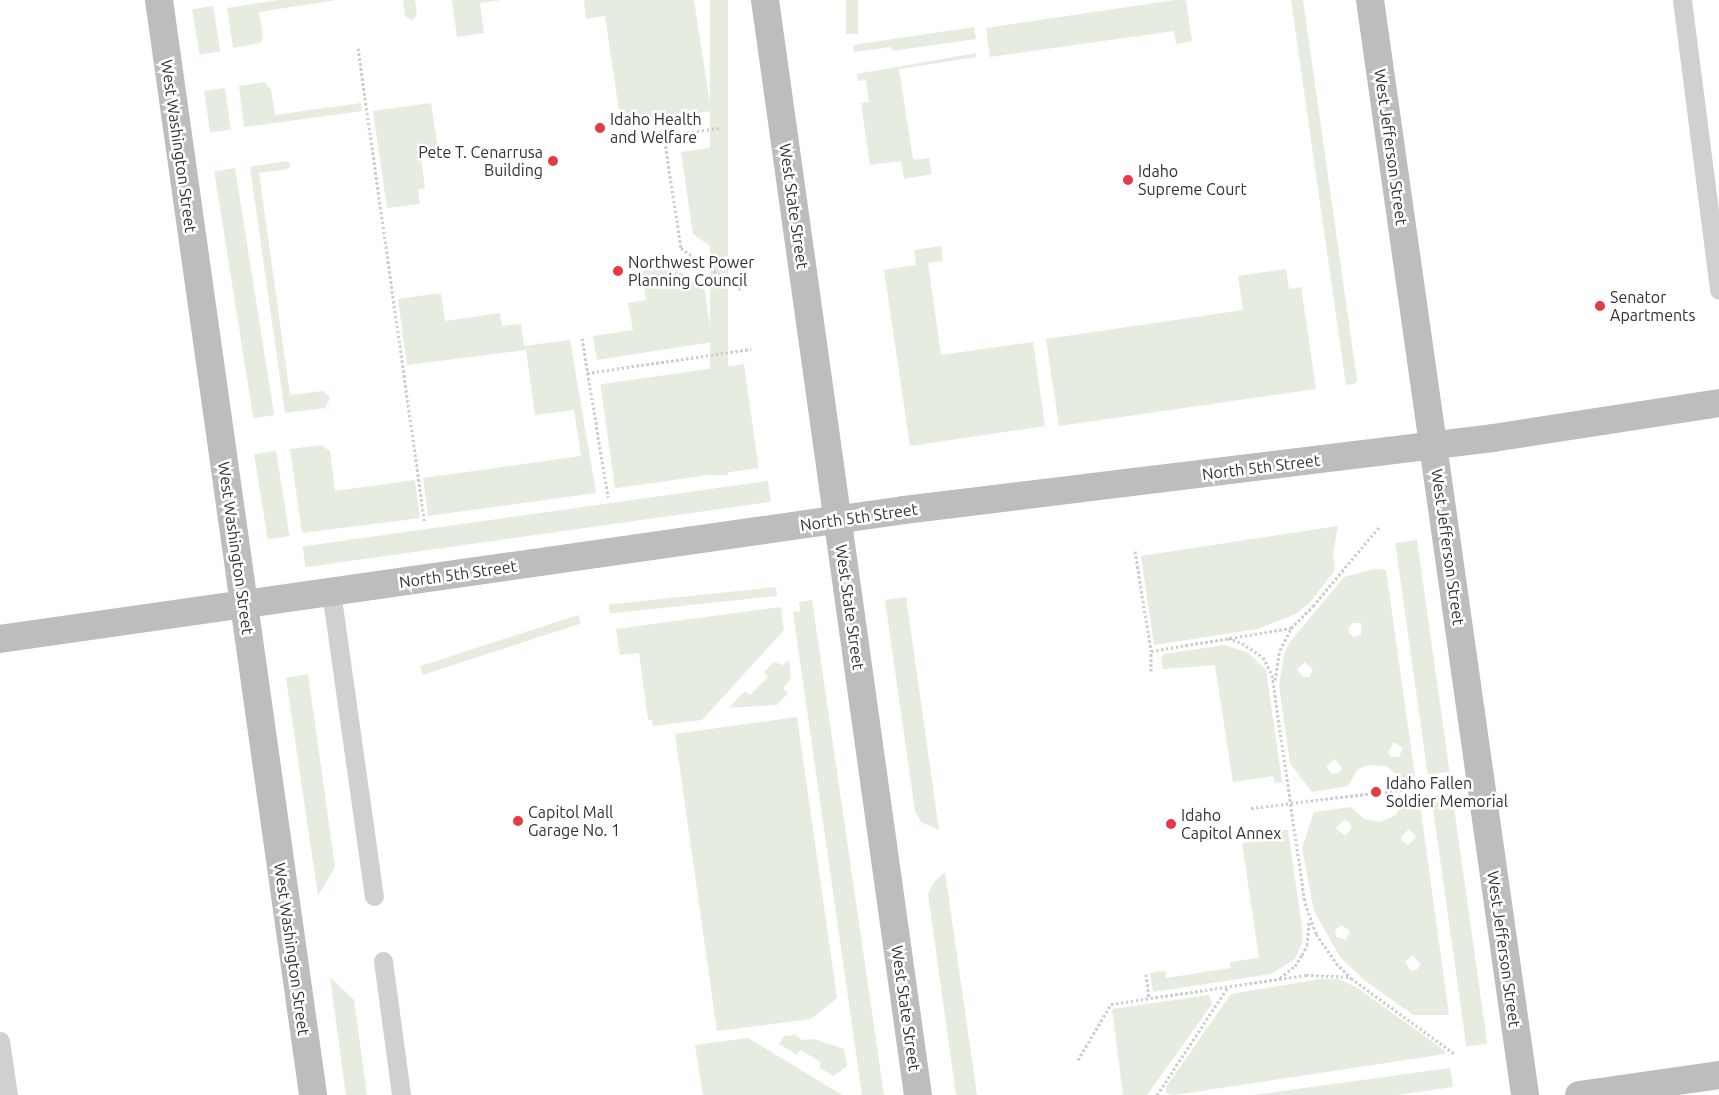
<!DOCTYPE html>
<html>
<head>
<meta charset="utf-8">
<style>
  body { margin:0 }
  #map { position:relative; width:1719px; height:1095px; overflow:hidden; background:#fff; font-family:Ubuntu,sans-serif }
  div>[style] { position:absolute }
  .green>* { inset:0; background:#e6ecdf; transform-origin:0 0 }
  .path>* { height:3px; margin-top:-1.5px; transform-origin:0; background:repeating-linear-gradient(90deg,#cdcdcd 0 2.5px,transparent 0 5px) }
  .lane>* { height:19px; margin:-9.5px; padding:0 9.5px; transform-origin:9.5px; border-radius:9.5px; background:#d0d0d0 }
  .secondary>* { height:28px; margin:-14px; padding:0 14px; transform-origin:14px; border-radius:14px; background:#bdbdbd }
  .dots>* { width:14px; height:14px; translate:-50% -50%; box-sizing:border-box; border:2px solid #fff; border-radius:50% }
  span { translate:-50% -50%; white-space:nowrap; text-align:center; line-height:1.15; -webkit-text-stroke:5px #fff; paint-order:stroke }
  .poi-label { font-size:16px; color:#333 }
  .left { translate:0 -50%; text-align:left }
  .right { translate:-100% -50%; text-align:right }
  .street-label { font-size:16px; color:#333 }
</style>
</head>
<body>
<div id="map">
  <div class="green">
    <i style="clip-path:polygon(278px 0,336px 0,259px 12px,263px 37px,260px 43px,233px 48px,227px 8px)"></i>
    <i style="clip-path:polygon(403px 0,415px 0,417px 14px,412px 21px,405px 16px)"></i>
    <i style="clip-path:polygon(452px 0,502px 0,480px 3px,484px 33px,457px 37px)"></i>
    <i style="clip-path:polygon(584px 0,694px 0,711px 111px,621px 124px,605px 16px,586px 19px)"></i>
    <i style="left:710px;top:0;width:18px;height:475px"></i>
    <i style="left:846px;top:0;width:12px;height:34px"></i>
    <i style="clip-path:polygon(1175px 0,1186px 0,1192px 41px,1176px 44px,1174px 31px,990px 57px,986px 28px)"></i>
    <i style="clip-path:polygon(1291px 0,1303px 0,1357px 380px,1356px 383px,1346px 385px)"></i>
    <i style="left:213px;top:6px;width:46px;height:21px;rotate:81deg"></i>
    <i style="clip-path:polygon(974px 27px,976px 39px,892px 51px,891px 47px,854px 52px,853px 45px)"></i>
    <i style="clip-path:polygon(976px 53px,976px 57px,899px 69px,913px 160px,929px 158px,932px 174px,904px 179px,901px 161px,870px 165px,861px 103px,869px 102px,866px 80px,858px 81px,857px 74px)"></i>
    <i style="clip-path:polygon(264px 82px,271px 89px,275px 115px,361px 103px,362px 111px,244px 127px,239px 86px)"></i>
    <i style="left:225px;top:88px;width:42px;height:21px;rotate:82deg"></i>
    <i style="clip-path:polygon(431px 103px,438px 149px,420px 152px,425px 188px,418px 189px,420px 204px,387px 208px,373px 111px)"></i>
    <i style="clip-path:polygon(710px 148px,726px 257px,693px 234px,681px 152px)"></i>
    <i style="clip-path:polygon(287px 161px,291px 165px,288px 169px,259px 173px,290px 395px,323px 391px,330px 398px,325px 408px,285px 413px,250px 167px)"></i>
    <i style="left:235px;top:168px;width:250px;height:21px;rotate:81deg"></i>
    <i style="clip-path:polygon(941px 246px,943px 261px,928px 263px,941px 355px,1033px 342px,1045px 426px,910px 446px,884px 270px,916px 265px,914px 250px)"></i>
    <i style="clip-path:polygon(665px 259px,705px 291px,712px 342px,597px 360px,593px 336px,633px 330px,628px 303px,646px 300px,641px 265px)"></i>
    <i style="clip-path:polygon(1286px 269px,1289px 289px,1301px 287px,1316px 389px,1059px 426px,1046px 339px,1243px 310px,1238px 276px)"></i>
    <i style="clip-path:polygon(441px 293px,445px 321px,500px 313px,502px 326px,521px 324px,524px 346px,570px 340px,596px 493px,428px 516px,423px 478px,581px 456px,574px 410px,535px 415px,526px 350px,407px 365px,398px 299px)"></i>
    <i style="left:744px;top:364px;width:105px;height:145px;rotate:82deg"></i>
    <i style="clip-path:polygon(321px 445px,330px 451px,335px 491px,415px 480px,420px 518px,302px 533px,290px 449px)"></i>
    <i style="left:276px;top:451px;width:86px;height:22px;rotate:81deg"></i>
    <i style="left:768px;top:481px;width:21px;height:470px;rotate:82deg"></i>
    <i style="clip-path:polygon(1338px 526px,1333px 554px,1335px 570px,1312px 600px,1296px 614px,1257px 629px,1154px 645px,1141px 556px)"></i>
    <i style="left:1417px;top:540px;width:234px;height:22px;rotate:82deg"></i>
    <i style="clip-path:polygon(evenodd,1374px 569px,1386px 570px,1415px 776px,1401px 778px,1386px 766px,1367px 765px,1358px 769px,1348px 786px,1312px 792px,1290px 763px,1279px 686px,1284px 655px,1289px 643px,1344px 577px,1374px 569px,1352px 623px,1361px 623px,1361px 635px,1354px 637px,1350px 634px,1348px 629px,1352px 623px,1374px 569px,1305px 662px,1313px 670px,1309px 677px,1303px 677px,1297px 669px,1305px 662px,1374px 569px,1394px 742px,1403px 748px,1399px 757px,1391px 757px,1388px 752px,1394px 742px,1374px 569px,1335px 759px,1342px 768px,1340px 772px,1332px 774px,1326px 766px,1335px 759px)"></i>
    <i style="left:776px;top:587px;width:9px;height:168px;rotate:84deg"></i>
    <i style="clip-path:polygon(906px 597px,939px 830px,921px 822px,915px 811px,885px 600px)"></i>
    <i style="clip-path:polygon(812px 600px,884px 1095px,862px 1095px,793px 612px,800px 611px,799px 602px)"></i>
    <i style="clip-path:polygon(781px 607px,784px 630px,702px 720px,653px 726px,652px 720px,648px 720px,639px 653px,620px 655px,616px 629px)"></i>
    <i style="left:578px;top:615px;width:9px;height:166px;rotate:72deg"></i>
    <i style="clip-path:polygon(1225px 645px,1248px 653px,1266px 670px,1282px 782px,1275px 783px,1273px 776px,1233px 782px,1215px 665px,1163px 669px,1161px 657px,1164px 654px)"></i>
    <i style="clip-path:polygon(789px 660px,791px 679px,783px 688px,788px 693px,777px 705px,729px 708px,745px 691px,750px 695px,768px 677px,764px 672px,774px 662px,783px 665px)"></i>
    <i style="clip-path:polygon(308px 674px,335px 867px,318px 896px,286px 678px)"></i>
    <i style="clip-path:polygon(797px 717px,837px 998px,811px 1019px,717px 1031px,675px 734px)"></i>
    <i style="left:1452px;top:793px;width:253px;height:21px;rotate:82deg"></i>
    <i style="clip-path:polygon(evenodd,1419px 797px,1449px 1015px,1413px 1015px,1363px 979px,1340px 957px,1314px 911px,1302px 848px,1314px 812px,1351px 807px,1364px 819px,1380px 822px,1396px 815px,1405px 799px,1419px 797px,1344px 820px,1349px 822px,1352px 828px,1345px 836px,1336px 828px,1344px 820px,1419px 797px,1409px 829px,1416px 837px,1409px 844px,1404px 843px,1401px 837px,1409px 829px,1419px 797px,1341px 925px,1350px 931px,1346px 940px,1336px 937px,1335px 930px,1341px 925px,1419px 797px,1413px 955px,1420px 964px,1418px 969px,1411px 971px,1405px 962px,1413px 955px)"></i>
    <i style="clip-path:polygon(1281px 830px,1288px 830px,1302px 927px,1303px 941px,1295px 959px,1271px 974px,1153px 992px,1150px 973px,1165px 971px,1166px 978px,1231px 968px,1230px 962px,1259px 958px,1242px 843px,1282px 837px)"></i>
    <i style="clip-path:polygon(945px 872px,977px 1095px,956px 1095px,928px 894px,934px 882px)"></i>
    <i style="clip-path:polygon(330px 977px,354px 1000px,367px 1095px,346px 1095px)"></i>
    <i style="clip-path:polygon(1320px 979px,1338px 979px,1356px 987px,1444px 1050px,1445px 1054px,1174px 1095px,1166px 1093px,1166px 1087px,1231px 994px)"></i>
    <i style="clip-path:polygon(1209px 995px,1212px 1004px,1147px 1095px,1123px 1095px,1112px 1009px)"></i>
    <i style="clip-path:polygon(795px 1035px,802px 1040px,814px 1039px,844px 1049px,847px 1066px,833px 1076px,819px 1067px,821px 1062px,800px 1050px,797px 1055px,779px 1044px,784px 1036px)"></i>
    <i style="clip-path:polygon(748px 1038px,842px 1095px,703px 1095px,695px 1045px)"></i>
    <i style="clip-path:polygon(1450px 1068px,1453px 1087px,1397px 1095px,1253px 1095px)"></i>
  </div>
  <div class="path">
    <i style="left:358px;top:48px;width:480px;rotate:82deg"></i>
    <i style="left:719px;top:128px;width:56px;rotate:171.7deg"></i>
    <i style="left:664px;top:136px;width:113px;rotate:81.4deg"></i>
    <i style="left:681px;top:248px;width:75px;rotate:34.7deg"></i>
    <i style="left:582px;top:338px;width:161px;rotate:80.7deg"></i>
    <i style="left:587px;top:373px;width:166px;rotate:-8.3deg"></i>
    <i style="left:1135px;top:551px;width:101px;rotate:80.9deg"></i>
    <i style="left:1151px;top:651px;width:142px;rotate:-9.3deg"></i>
    <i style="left:1228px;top:638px;width:15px;rotate:20deg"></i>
    <i style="left:1242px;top:643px;width:25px;rotate:34deg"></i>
    <i style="left:1263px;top:657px;width:20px;rotate:63deg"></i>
    <i style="left:1272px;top:675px;width:230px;rotate:81.8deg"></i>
    <i style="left:1305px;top:903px;width:33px;rotate:70deg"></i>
    <i style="left:1316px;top:934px;width:35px;rotate:55deg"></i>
    <i style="left:1336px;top:963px;width:21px;rotate:45deg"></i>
    <i style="left:1351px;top:978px;width:129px;rotate:36.2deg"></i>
    <i style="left:1151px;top:671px;width:20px;rotate:-90deg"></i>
    <i style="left:1275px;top:680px;width:30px;rotate:-81deg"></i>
    <i style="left:1280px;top:650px;width:25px;rotate:-63deg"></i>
    <i style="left:1291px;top:628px;width:31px;rotate:-45deg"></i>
    <i style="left:1313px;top:606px;width:104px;rotate:-50.1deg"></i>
    <i style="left:1251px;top:808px;width:173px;rotate:-7deg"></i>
    <i style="left:1146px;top:974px;width:24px;rotate:83deg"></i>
    <i style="left:1280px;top:978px;width:19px;rotate:-39deg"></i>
    <i style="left:1295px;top:966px;width:13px;rotate:-58deg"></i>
    <i style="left:1302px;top:955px;width:11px;rotate:-63deg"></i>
    <i style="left:1307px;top:945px;width:25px;rotate:-85deg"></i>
    <i style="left:1078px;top:1060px;width:65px;rotate:-59.5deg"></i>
    <i style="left:1111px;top:1004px;width:197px;rotate:-8.5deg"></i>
    <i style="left:1306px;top:975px;width:44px;rotate:2.6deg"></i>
    <i style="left:1157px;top:1095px;width:129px;rotate:-56.7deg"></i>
  </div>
  <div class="lane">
    <i style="left:1682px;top:0;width:292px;rotate:82.7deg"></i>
    <i style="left:331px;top:591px;width:308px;rotate:82deg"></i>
    <i style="left:383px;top:961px;width:135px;rotate:82.3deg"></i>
    <i style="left:0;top:1041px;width:55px;rotate:81.6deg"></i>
  </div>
  <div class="secondary">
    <i style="left:159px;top:0;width:1106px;rotate:81.99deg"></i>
    <i style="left:765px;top:0;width:1106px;rotate:82.05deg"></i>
    <i style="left:1370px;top:0;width:1106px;rotate:81.94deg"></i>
    <i style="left:0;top:639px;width:913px;rotate:-8.12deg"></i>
    <i style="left:904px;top:510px;width:593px;rotate:-6.97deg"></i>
    <i style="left:1493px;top:438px;width:229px;rotate:-8.8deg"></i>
    <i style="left:1579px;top:1095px;width:141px;rotate:-8.1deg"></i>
  </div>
  <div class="dots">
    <i style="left:600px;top:128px;background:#e63946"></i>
    <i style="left:553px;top:161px;background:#e63946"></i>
    <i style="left:1128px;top:180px;background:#e63946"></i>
    <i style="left:618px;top:271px;background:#e63946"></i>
    <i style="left:1600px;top:306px;background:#e63946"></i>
    <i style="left:1376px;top:792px;background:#e63946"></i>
    <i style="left:518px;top:821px;background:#e63946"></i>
    <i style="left:1171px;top:824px;background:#e63946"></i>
  </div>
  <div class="poi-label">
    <span class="left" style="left:610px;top:128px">Idaho Health<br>and Welfare</span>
    <span class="right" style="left:543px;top:161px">Pete T. Cenarrusa<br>Building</span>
    <span class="left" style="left:1138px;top:180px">Idaho<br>Supreme Court</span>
    <span class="left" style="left:628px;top:271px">Northwest Power<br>Planning Council</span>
    <span class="left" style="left:1610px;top:306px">Senator<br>Apartments</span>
    <span class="left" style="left:1386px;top:792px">Idaho Fallen<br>Soldier Memorial</span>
    <span class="left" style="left:528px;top:821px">Capitol Mall<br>Garage No. 1</span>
    <span class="left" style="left:1181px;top:824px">Idaho<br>Capitol Annex</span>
  </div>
  <div class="street-label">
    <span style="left:179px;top:146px;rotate:82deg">West Washington Street</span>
    <span style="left:1391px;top:147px;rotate:82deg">West Jefferson Street</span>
    <span style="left:794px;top:206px;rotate:82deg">West State Street</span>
    <span style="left:1261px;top:467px;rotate:-7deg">North 5th Street</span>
    <span style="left:859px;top:517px;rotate:-8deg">North 5th Street</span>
    <span style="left:1448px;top:547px;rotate:82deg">West Jefferson Street</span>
    <span style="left:236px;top:548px;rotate:82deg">West Washington Street</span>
    <span style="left:458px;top:574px;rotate:-8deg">North 5th Street</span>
    <span style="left:850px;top:607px;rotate:82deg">West State Street</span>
    <span style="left:292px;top:949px;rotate:82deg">West Washington Street</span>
    <span style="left:1504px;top:949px;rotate:82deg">West Jefferson Street</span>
    <span style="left:906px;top:1008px;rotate:82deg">West State Street</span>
  </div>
</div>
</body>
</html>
